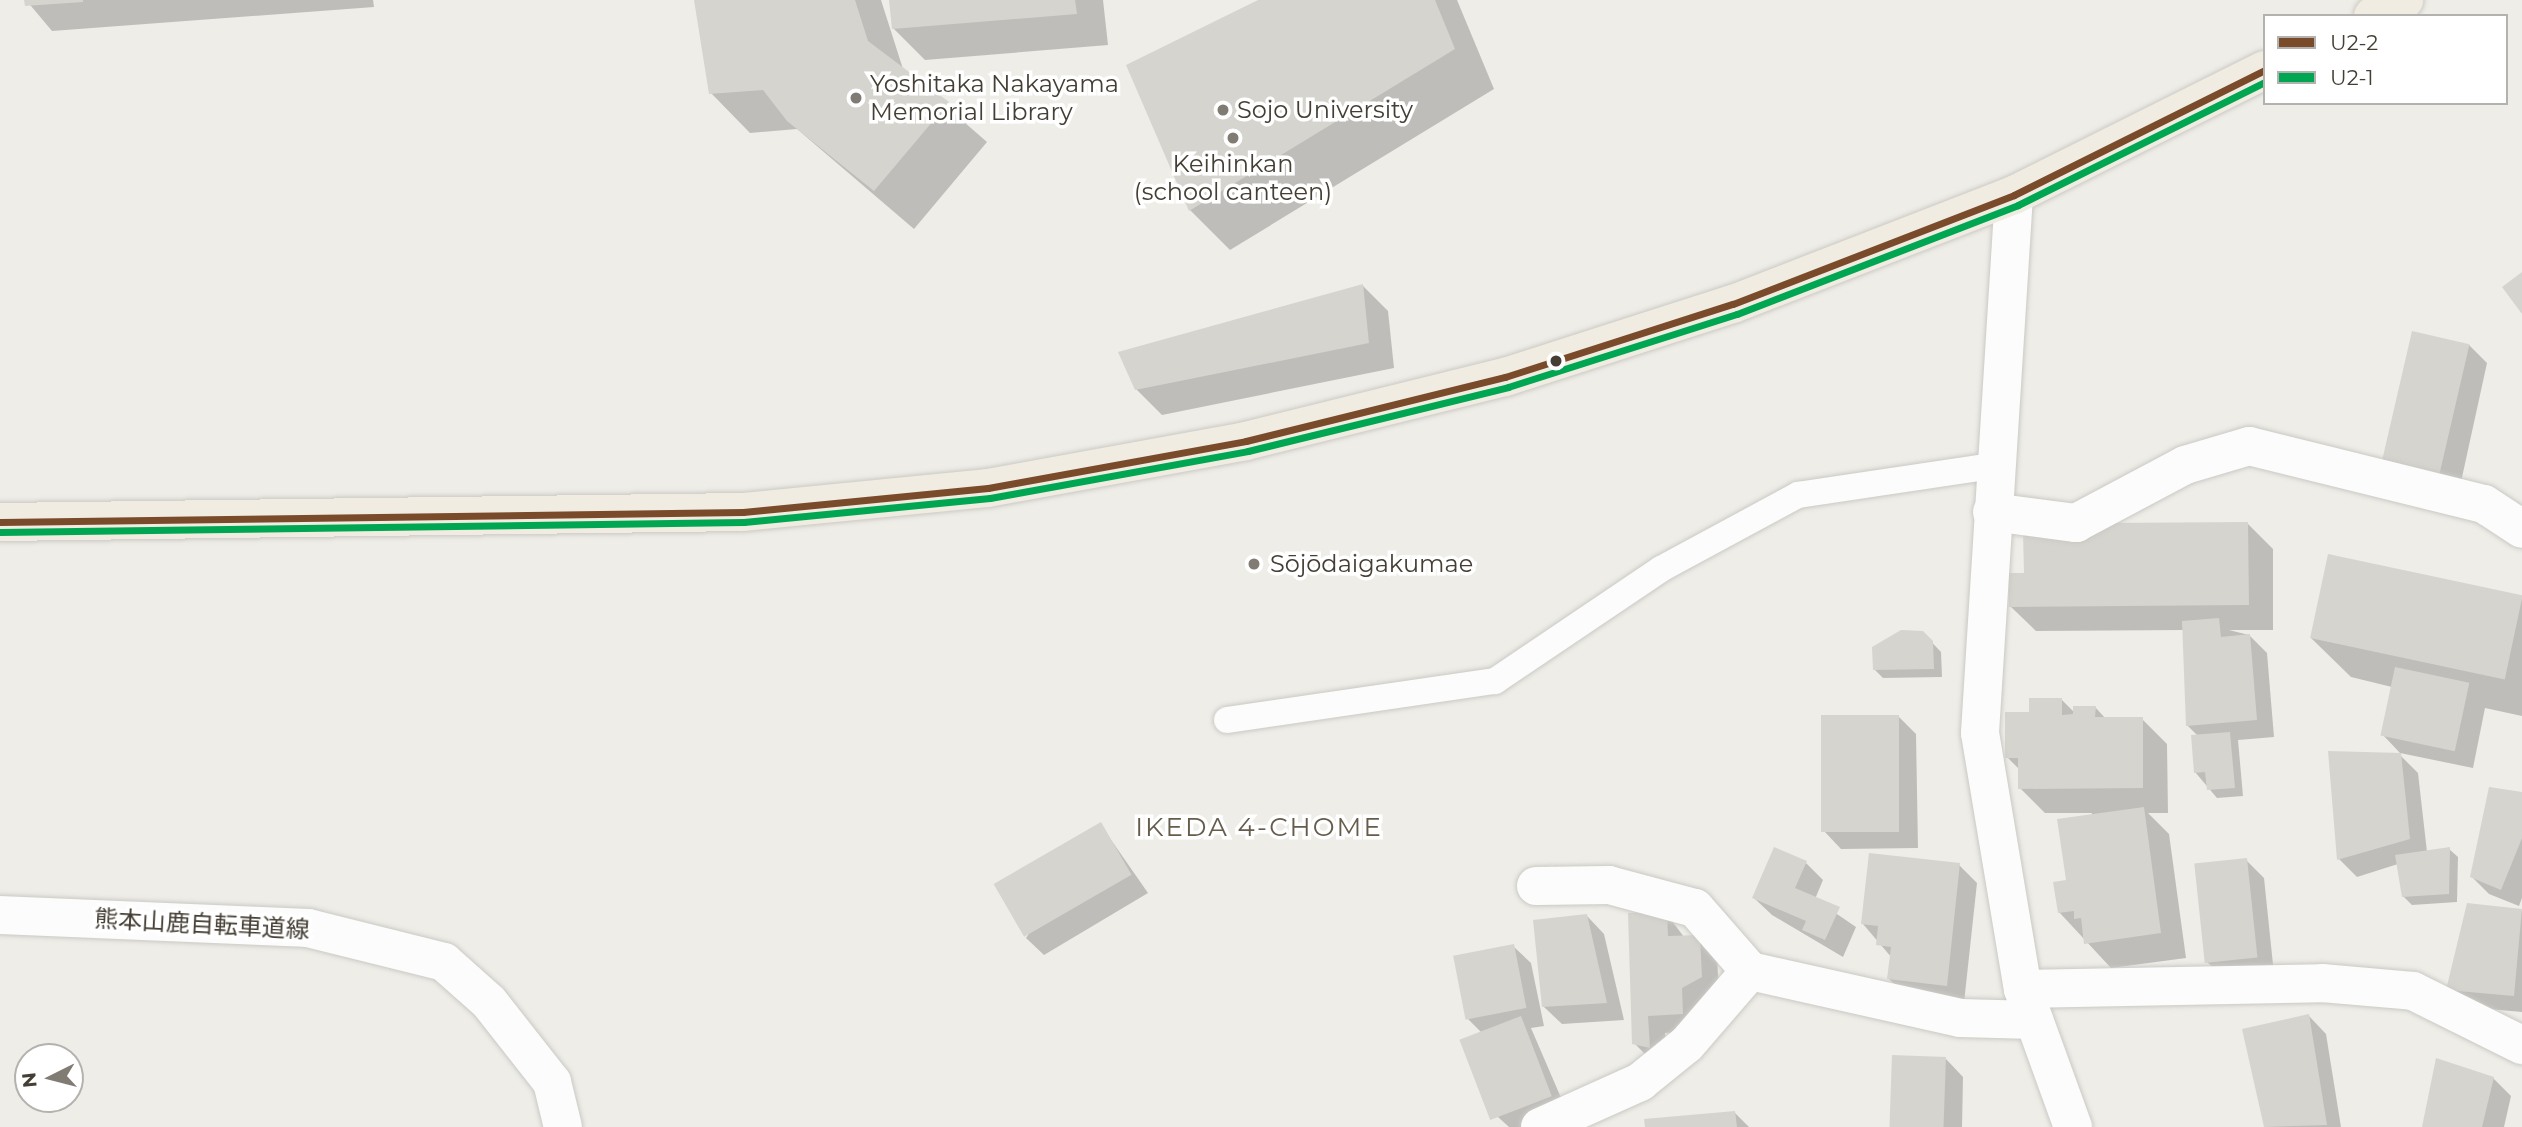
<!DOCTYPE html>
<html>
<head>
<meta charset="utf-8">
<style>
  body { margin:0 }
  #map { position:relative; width:2522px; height:1127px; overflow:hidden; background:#eeede8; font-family:Montserrat,"Noto Sans JP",sans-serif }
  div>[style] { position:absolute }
  .shadow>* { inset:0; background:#0003 }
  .building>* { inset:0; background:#d6d4cf; transform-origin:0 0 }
  .roads { filter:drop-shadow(0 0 2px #cbc9c4) drop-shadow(0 0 2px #cbc9c4) }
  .lane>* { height:26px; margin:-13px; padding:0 13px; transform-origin:13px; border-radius:13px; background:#fcfcfc }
  .street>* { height:38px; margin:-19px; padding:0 19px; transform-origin:19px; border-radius:19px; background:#fcfcfc }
  .primary>* { height:38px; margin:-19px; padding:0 19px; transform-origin:19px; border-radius:19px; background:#f0ece2 }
  .bus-1>* { height:7px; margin:-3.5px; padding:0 3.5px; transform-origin:3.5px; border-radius:3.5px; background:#7a4b2a }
  .bus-2>* { height:7px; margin:-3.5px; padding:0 3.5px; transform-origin:3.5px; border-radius:3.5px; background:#00a651 }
  .dots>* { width:19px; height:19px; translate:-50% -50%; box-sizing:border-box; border:4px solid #fff; border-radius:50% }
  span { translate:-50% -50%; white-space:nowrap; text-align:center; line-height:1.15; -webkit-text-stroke:7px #fff; paint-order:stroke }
  .poi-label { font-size:24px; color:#443e34 }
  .left { translate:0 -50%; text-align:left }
  .street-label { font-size:24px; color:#443e34 }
  .neighbourhood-label { font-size:26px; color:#665c4c; letter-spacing:2px }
  .legend { position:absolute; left:2263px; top:14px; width:245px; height:91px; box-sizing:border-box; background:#fff; border:2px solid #b4b2ae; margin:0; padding:9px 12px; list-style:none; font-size:21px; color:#443e34 }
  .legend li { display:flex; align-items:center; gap:14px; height:35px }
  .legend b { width:35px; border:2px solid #b4b2ae }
  .north { position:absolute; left:14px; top:1043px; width:70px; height:70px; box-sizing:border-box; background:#fff; border:2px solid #b4b2ae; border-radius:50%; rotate:264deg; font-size:19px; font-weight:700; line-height:28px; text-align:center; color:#443e34 }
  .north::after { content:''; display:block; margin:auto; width:24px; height:32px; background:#807b73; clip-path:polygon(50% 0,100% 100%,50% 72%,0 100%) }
</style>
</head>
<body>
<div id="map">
  <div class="shadow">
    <i style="clip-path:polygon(26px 0,373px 0,374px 7px,52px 31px)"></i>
    <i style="clip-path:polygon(696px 0,881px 0,903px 69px,987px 142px,914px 229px,797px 129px,750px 133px,711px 93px)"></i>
    <i style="clip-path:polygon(891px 0,1103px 0,1108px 45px,925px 60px,893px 28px)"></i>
    <i style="clip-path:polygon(1262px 0,1457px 0,1494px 89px,1230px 250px,1190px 210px)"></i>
    <i style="clip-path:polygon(1363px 286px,1388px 311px,1394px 368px,1162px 415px,1136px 389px)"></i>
    <i style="clip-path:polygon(2469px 345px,2487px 363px,2459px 491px,2403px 478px)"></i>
    <i style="clip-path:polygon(2247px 523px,2273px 549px,2273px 630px,2229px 630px,2249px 635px,2267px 653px,2274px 737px,2238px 740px,2243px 796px,2217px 798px,2195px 772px,2198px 736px,2187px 725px,2184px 630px,2036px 631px,2010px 606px,2025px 575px,2105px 533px)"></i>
    <i style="clip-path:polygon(2329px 556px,2522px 599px,2522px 716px,2485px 708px,2473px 768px,2400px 753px,2383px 735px,2392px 687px,2351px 677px,2311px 638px)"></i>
    <i style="clip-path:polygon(1922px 632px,1941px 652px,1942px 677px,1883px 678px,1874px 669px)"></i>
    <i style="clip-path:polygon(2061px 699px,2075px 713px,2095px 707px,2106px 719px,2142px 719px,2167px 744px,2168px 813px,2148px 813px,2169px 834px,2186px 958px,2111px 968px,2059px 912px,2092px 813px,2045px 813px,2020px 788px,2020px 770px,2007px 757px,2030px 714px)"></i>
    <i style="clip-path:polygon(1898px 716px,1916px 734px,1918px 848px,1841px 849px,1824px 831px)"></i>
    <i style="clip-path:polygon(2400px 755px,2418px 773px,2427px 852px,2449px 849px,2458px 857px,2457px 902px,2412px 905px,2403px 896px,2398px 864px,2357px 877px,2339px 859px)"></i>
    <i style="clip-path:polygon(2522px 794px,2522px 898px,2519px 906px,2489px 894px,2472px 877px)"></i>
    <i style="clip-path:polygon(1100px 824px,1148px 893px,1044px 955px,1026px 938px)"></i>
    <i style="clip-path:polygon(2246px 860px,2264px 878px,2274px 974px,2224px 978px,2206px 961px)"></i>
    <i style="clip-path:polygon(1806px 863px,1823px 880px,1815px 899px,1856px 927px,1843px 957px,1772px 915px,1754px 898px)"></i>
    <i style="clip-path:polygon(1959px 865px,1977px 883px,1964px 1003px,1907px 996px,1889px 979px,1892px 958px,1863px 924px)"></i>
    <i style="clip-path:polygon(2468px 905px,2522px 911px,2522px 1012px,2466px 1007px,2448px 989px)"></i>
    <i style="clip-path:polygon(1666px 913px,1684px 937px,1699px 937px,1717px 955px,1719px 995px,1700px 1031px,1665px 1033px,1667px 1065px,1652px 1061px,1634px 1043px)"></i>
    <i style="clip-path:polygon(1587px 916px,1604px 934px,1624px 1020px,1562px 1024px,1544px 1007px)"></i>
    <i style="clip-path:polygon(1513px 946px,1531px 963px,1544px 1026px,1531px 1028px,1568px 1114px,1535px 1127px,1509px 1127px,1498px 1117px,1482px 1033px,1468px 1019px)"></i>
    <i style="clip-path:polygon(2309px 1016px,2326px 1034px,2341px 1127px,2266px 1127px,2244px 1030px)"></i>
    <i style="clip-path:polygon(1946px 1059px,1963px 1077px,1962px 1127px,1891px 1127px)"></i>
    <i style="clip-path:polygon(2493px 1078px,2511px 1096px,2504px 1127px,2424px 1127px)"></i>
    <i style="clip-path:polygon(1735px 1113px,1749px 1127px,1647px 1127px)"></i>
  </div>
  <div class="building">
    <i style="clip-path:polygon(24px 0,83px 0,83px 2px,25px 6px)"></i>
    <i style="clip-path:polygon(694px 0,855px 0,868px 41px,949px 102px,874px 191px,787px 121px,763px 90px,709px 94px)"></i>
    <i style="clip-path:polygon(889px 0,1075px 0,1077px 14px,892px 29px)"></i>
    <i style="clip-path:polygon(1258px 0,1435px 0,1455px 49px,1189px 211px,1126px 65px)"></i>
    <i style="clip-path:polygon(2522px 272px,2522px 314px,2502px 287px)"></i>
    <i style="clip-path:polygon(1363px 284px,1369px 343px,1135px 390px,1118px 352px)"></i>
    <i style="left:2412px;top:331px;width:59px;height:133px;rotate:13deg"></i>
    <i style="clip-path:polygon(2248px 522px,2249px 605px,2009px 607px,2008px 573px,2024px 573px,2023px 532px,2103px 531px,2103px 523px)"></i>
    <i style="left:2328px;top:554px;width:199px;height:86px;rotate:12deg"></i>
    <i style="clip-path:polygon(2219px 618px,2221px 637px,2250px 634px,2257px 720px,2186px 726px,2182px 621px)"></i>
    <i style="clip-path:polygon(1901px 630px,1923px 631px,1933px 641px,1934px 669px,1873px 670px,1872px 647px)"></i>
    <i style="left:2395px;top:667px;width:76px;height:70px;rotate:12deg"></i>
    <i style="clip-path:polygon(2029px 698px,2062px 698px,2062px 715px,2073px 714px,2073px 706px,2096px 706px,2095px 717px,2143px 717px,2143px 788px,2018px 789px,2018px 758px,2005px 758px,2005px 712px,2029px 712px)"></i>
    <i style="left:1821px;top:715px;width:78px;height:117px"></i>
    <i style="clip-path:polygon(2230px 732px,2235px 788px,2207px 790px,2205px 772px,2194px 773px,2191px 735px)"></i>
    <i style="clip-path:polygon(2328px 751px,2401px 753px,2410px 839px,2337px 860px)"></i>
    <i style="clip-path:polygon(2489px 787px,2522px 792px,2522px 838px,2501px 890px,2470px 877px)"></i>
    <i style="clip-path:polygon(2144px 807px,2161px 933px,2084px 944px,2081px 918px,2074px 919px,2074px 911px,2058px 913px,2053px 882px,2066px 880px,2057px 819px)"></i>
    <i style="left:1101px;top:822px;width:61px;height:124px;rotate:60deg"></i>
    <i style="clip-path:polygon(1774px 847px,1807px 861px,1795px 888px,1840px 907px,1825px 940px,1802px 930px,1806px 921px,1752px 898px)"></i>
    <i style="clip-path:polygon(2450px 847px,2449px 894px,2402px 897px,2395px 855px)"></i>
    <i style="clip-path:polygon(1869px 853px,1960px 863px,1947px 986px,1887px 979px,1891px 947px,1876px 945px,1878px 926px,1861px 924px)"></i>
    <i style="left:2247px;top:858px;width:100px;height:53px;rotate:84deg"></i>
    <i style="clip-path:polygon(2467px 903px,2522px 909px,2514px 996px,2446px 990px)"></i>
    <i style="clip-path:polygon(1667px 911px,1668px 936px,1700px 935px,1702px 977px,1682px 988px,1683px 1014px,1648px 1016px,1650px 1048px,1632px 1044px,1628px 913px)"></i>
    <i style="clip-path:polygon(1587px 914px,1607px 1003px,1542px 1007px,1533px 920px)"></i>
    <i style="left:1514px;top:944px;width:65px;height:62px;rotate:79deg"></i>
    <i style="clip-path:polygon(2309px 1014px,2327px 1125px,2264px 1127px,2242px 1029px)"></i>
    <i style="left:1521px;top:1016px;width:86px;height:66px;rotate:69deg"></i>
    <i style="left:1892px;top:1055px;width:54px;height:72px;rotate:2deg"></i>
    <i style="clip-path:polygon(2436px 1058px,2494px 1077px,2482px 1127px,2422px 1127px)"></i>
    <i style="clip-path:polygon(1735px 1111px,1737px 1127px,1645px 1127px,1644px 1119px)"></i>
  </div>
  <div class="roads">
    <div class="lane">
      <i style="left:1227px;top:720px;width:271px;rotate:-8.3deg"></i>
      <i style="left:1495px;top:681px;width:200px;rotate:-34deg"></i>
      <i style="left:1661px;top:569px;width:156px;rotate:-28.4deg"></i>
      <i style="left:1798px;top:495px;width:196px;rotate:-8.5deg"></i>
    </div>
    <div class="street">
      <i style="left:2014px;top:195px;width:539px;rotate:93.62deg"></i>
      <i style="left:1980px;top:733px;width:260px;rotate:80.5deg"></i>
      <i style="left:2023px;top:989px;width:147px;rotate:70.1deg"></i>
      <i style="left:1992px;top:512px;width:85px;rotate:7.5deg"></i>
      <i style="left:2076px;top:523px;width:123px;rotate:-28deg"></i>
      <i style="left:2185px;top:465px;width:67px;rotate:-16.5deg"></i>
      <i style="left:2249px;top:446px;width:242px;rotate:13.9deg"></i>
      <i style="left:2484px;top:504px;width:45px;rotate:33.3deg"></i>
      <i style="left:1536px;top:886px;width:73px;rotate:-0.8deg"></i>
      <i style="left:1609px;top:885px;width:89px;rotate:15deg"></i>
      <i style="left:1695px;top:908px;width:84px;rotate:48.9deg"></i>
      <i style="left:1750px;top:971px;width:215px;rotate:12.6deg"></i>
      <i style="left:1960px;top:1018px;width:74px;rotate:1.5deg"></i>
      <i style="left:0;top:915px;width:308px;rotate:2.4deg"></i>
      <i style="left:308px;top:928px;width:140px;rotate:14deg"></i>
      <i style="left:444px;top:962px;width:60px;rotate:41.6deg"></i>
      <i style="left:489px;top:1002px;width:102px;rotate:51.8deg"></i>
      <i style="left:552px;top:1082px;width:46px;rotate:76.3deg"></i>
      <i style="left:2023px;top:989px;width:299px;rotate:-1.1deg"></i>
      <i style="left:2322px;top:983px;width:91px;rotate:5deg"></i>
      <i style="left:2413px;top:991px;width:122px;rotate:26.4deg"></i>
      <i style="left:1540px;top:1127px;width:110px;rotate:-24.2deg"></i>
      <i style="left:1640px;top:1082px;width:60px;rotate:-39deg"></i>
      <i style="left:1687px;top:1044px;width:96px;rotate:-49.2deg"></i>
    </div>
    <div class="primary">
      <i style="left:2373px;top:16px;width:35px;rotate:-27deg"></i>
      <i style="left:0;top:522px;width:743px;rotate:-0.77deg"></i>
      <i style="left:743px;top:512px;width:246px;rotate:-5.6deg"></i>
      <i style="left:988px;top:488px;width:262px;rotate:-10.3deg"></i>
      <i style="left:1246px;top:441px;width:267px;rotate:-13.9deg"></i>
      <i style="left:1505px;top:377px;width:239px;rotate:-17.8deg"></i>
      <i style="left:1733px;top:304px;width:301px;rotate:-21.2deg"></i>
      <i style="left:2014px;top:195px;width:280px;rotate:-26.5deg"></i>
    </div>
  </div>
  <div class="bus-1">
    <i style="left:0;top:522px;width:743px;rotate:-0.77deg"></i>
    <i style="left:743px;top:512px;width:246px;rotate:-5.6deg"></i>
    <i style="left:988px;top:488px;width:262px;rotate:-10.3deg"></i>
    <i style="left:1246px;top:441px;width:267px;rotate:-13.9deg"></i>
    <i style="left:1505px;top:377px;width:239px;rotate:-17.8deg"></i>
    <i style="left:1733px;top:304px;width:301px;rotate:-21.2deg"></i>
    <i style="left:2014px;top:195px;width:280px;rotate:-26.5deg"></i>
  </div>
  <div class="bus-2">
    <i style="left:0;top:532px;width:744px;rotate:-0.77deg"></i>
    <i style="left:744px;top:522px;width:247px;rotate:-5.6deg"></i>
    <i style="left:990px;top:498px;width:262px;rotate:-10.3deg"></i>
    <i style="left:1248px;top:451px;width:268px;rotate:-13.8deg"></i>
    <i style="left:1508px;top:387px;width:240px;rotate:-17.7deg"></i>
    <i style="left:1737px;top:314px;width:301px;rotate:-21.2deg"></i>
    <i style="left:2018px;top:205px;width:276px;rotate:-26.5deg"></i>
  </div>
  <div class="dots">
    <i style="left:856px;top:98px;background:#807b73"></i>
    <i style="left:1223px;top:110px;background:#807b73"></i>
    <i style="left:1233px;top:138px;background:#807b73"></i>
    <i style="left:1556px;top:361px;background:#443e34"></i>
    <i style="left:1254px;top:564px;background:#807b73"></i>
  </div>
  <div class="poi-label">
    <span class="left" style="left:870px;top:98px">Yoshitaka Nakayama<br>Memorial Library</span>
    <span class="left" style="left:1237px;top:110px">Sojo University</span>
    <span style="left:1233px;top:178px">Keihinkan<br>(school canteen)</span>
    <span class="left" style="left:1270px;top:564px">Sōjōdaigakumae</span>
  </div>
  <div class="street-label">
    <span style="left:202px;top:924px;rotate:3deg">熊本山鹿自転車道線</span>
  </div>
  <div class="neighbourhood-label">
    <span style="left:1259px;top:828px">IKEDA 4-CHOME</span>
  </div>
  <ul class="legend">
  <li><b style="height:9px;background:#7a4b2a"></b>U2-2</li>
  <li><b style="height:9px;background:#00a651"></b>U2-1</li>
  </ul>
  <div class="north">N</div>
</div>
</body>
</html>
